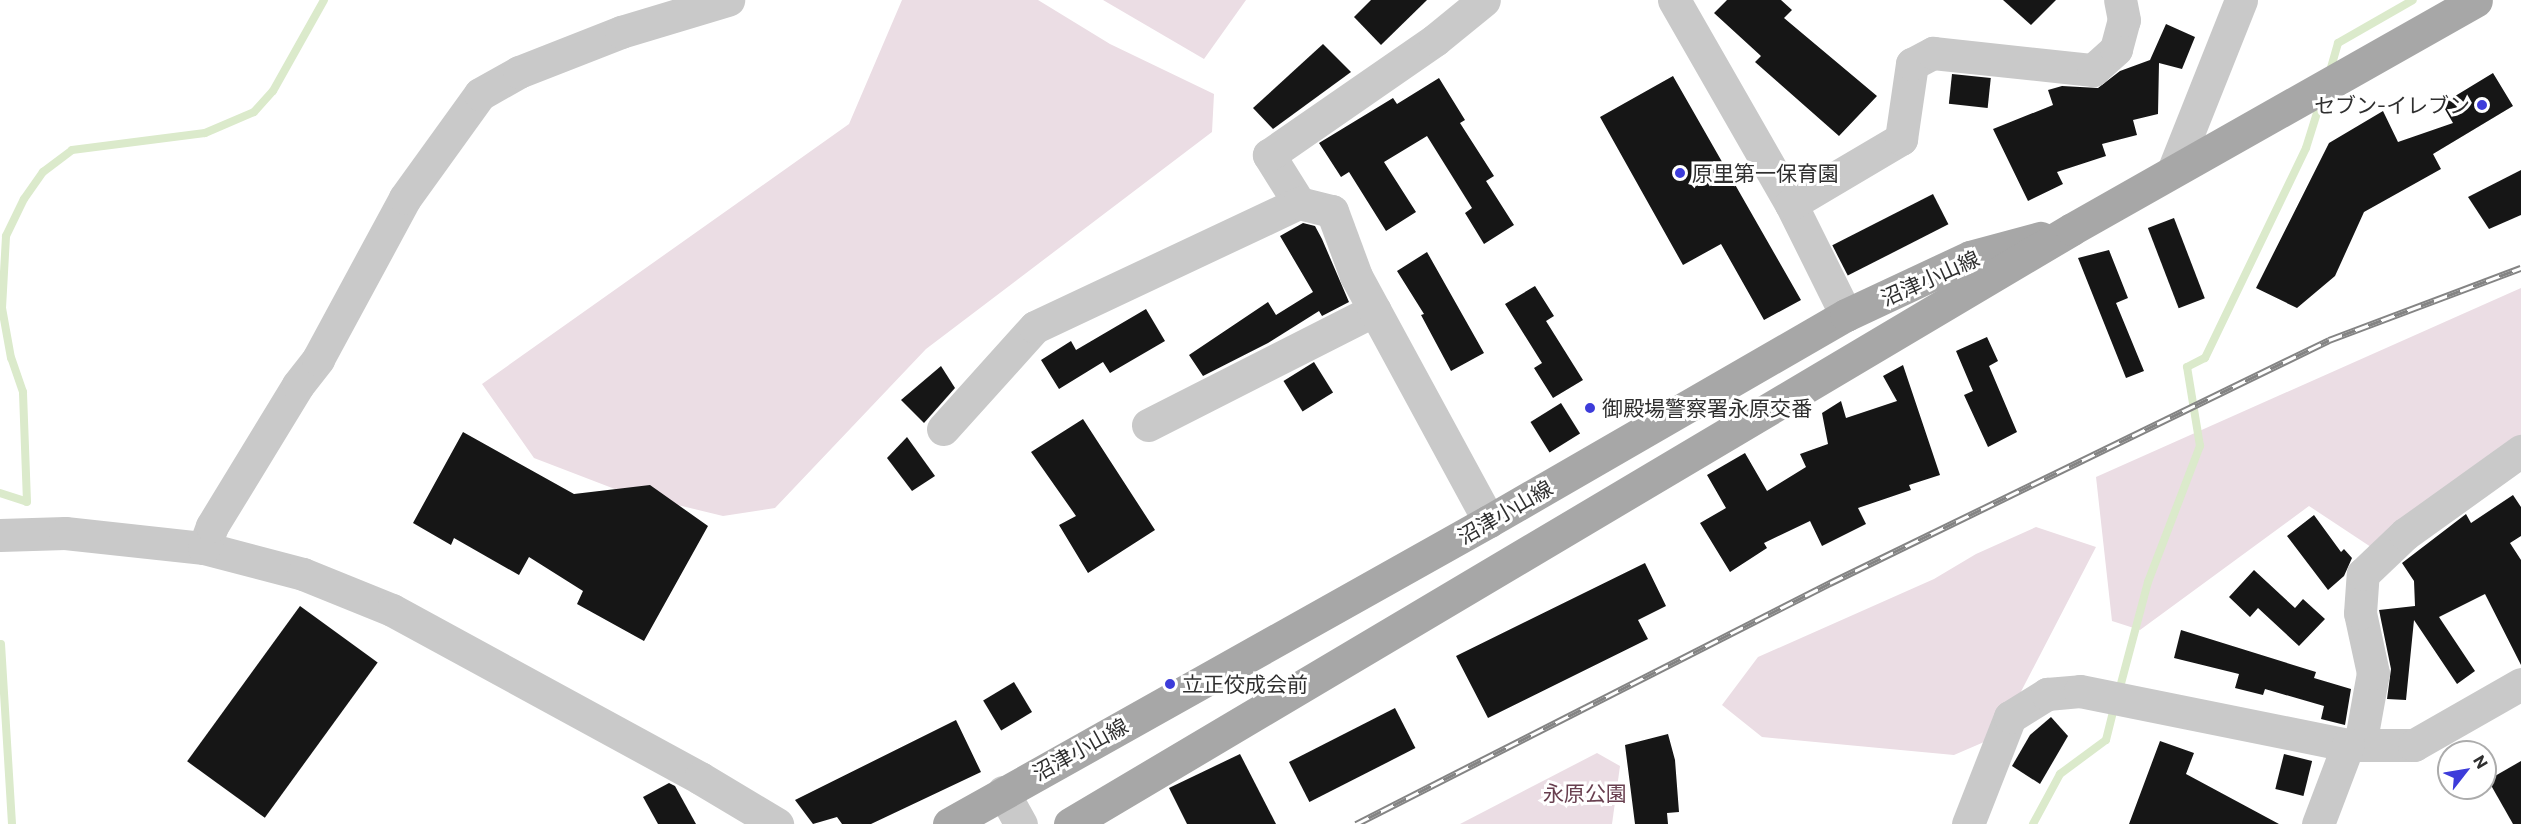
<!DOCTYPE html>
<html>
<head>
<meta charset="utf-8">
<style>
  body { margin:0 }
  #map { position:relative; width:2521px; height:824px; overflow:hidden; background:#fff; font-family:Commissioner,"Noto Sans JP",sans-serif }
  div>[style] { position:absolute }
  .green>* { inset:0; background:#ebdde4 }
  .stream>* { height:8px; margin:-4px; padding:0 4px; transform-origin:4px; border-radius:4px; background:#dbeacb }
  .building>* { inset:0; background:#161616; transform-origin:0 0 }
  .minor>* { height:33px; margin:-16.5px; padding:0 16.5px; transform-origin:16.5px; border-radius:16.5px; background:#c9c9c9 }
  .major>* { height:33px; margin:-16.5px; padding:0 16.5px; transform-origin:16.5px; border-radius:16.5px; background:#a7a7a7 }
  .rail>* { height:7px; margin-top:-3.5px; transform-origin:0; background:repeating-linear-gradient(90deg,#fff 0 14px,#848484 0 28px); box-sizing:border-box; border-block:2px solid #848484 }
  .dots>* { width:16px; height:16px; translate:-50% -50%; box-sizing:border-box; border:3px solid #fff; border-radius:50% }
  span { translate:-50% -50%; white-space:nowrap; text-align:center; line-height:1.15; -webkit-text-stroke:6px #fff; paint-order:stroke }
  .poi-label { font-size:21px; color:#2f2f2f }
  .right { translate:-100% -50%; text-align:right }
  .left { translate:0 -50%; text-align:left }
  .street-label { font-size:21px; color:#2f2f2f }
  .park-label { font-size:21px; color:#683f4f }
  .north { position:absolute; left:2437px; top:740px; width:60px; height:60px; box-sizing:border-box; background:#fff; border:2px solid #acacac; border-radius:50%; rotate:59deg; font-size:16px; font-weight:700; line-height:24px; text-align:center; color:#2f2f2f }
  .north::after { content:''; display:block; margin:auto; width:21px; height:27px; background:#3d3cda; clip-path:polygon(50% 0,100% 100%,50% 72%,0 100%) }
</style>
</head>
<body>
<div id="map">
  <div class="green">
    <i style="clip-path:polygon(902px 0,1038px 0,1110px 44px,1214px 94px,1212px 132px,926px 349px,775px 508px,723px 516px,620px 491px,534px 458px,482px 384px,849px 124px)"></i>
    <i style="clip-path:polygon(1103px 0,1246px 0,1204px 59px)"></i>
    <i style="clip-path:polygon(2521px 288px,2521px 444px,2377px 551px,2309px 506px,2140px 630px,2112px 621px,2096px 477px)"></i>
    <i style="clip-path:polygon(2036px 527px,2096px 547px,1998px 736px,1954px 755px,1762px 737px,1722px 705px,1758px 657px,1934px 579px,1976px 554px)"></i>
    <i style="clip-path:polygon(1597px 753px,1620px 766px,1612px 824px,1460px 824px)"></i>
  </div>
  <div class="stream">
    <i style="left:2330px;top:71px;width:29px;rotate:-74deg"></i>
    <i style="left:2338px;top:43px;width:86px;rotate:-29.8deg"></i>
    <i style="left:0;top:493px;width:28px;rotate:18deg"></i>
    <i style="left:27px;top:502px;width:110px;rotate:-92.1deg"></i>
    <i style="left:23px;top:392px;width:36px;rotate:-109deg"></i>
    <i style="left:11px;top:358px;width:51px;rotate:-100.2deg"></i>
    <i style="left:2px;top:308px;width:72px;rotate:-86.8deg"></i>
    <i style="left:6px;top:236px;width:41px;rotate:-64.1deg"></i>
    <i style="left:24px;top:199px;width:33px;rotate:-55deg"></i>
    <i style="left:43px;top:172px;width:36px;rotate:-37deg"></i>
    <i style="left:72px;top:150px;width:134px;rotate:-7.3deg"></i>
    <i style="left:205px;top:133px;width:53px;rotate:-23.2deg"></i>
    <i style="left:254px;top:112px;width:28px;rotate:-48deg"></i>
    <i style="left:273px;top:91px;width:104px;rotate:-60.7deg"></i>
    <i style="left:1px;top:644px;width:180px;rotate:86.5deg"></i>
    <i style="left:2119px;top:691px;width:113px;rotate:-75.1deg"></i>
    <i style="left:2148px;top:582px;width:146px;rotate:-69.1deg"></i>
    <i style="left:2200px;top:446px;width:80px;rotate:-99.3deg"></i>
    <i style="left:2187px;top:367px;width:20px;rotate:-27deg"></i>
    <i style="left:2205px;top:358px;width:233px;rotate:-64.3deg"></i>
    <i style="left:2306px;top:148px;width:50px;rotate:-72.6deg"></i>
    <i style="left:2033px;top:824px;width:57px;rotate:-61.6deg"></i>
    <i style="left:2060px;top:774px;width:57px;rotate:-36.5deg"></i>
    <i style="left:2106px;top:740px;width:36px;rotate:-76deg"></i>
  </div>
  <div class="building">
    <i style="clip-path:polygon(1371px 0,1427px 0,1381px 45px,1354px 17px)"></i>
    <i style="clip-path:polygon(1727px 0,1781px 0,1792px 10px,1784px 18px,1877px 96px,1839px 136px,1755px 62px,1761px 56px,1714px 13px)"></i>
    <i style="clip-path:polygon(2003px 0,2056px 0,2031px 25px)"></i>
    <i style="clip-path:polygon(2166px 24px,2195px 37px,2182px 69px,2159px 63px,2158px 114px,2133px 120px,2137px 135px,2102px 144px,2106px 156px,2057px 172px,2063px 184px,2028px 201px,1993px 129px,2053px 105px,2048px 90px,2062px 86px,2098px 88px,2120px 71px,2150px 60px)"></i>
    <i style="clip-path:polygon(1323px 44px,1351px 72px,1273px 129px,1253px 108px)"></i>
    <i style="clip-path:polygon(2493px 73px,2513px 106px,2433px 154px,2441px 169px,2364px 212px,2335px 276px,2297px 308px,2256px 288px,2329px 143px,2383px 111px,2398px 142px,2453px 123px,2442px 104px)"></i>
    <i style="left:1952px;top:74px;width:39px;height:30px;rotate:6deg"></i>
    <i style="clip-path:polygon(1673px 76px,1801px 300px,1764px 320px,1721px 244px,1683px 265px,1600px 117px)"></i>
    <i style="clip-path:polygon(1439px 78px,1465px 120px,1460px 123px,1494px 176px,1486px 181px,1514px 225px,1484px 244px,1465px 213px,1472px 208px,1427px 136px,1384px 162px,1416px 212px,1386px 231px,1349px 172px,1341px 177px,1319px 143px,1393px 98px,1397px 104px)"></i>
    <i style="clip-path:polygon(2521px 170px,2521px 215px,2489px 229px,2468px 197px)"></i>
    <i style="left:1933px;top:194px;width:34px;height:113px;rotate:63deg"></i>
    <i style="left:2174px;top:218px;width:86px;height:28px;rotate:69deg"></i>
    <i style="clip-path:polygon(1303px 223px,1315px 226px,1322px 239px,1349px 302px,1322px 316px,1319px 311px,1268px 343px,1203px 376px,1189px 355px,1268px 302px,1276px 315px,1313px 292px,1280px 236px)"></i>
    <i style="clip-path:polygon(2109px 250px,2128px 298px,2116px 303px,2144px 371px,2126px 378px,2078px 258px)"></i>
    <i style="clip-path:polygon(1427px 252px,1484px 353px,1451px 371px,1421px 315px,1424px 314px,1397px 271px)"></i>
    <i style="clip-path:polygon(1535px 286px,1554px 316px,1546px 321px,1583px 380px,1553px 398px,1534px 368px,1542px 363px,1505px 304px)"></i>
    <i style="clip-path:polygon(1146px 309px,1165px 341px,1110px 373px,1103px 362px,1059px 389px,1041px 360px,1071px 341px,1076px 350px)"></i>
    <i style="clip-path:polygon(1987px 337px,1998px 361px,1989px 366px,2017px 432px,1988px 447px,1964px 395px,1973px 391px,1956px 351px)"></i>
    <i style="left:1314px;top:362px;width:36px;height:36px;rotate:58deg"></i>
    <i style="clip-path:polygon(1903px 365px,1940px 475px,1909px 485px,1911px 490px,1858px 508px,1866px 524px,1822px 546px,1810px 521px,1764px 543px,1767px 548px,1730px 572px,1700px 523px,1726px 508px,1707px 475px,1745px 453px,1767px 491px,1806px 467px,1800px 454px,1828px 444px,1822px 413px,1841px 401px,1846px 418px,1897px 401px,1883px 376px)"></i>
    <i style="clip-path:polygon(941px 366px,955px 388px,924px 423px,901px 400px)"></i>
    <i style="left:1561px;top:403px;width:36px;height:36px;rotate:58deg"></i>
    <i style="clip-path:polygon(1083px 419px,1155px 530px,1088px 573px,1059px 525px,1076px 516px,1031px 452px)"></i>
    <i style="clip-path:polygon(463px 432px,574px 494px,650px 485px,708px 526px,644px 641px,577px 604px,583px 591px,529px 557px,519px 575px,454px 538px,451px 545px,413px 523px)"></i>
    <i style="clip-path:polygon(907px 437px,935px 476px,912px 491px,887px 458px)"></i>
    <i style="clip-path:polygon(2513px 495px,2521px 507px,2521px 536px,2510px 543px,2521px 560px,2521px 665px,2485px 594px,2439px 617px,2475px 671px,2457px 684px,2414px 620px,2406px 700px,2387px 699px,2391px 669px,2379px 610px,2415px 606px,2414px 581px,2402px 563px,2466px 514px,2471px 523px)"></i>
    <i style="clip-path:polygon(2314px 515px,2341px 552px,2344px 549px,2352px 558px,2344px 576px,2328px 590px,2287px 536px)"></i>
    <i style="clip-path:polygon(1645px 563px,1666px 606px,1638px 620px,1648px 639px,1488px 718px,1456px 656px)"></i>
    <i style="clip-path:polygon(2254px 570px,2295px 608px,2303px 599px,2325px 619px,2299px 646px,2258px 608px,2250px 617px,2229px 597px)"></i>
    <i style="left:300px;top:606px;width:96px;height:192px;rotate:36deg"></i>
    <i style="clip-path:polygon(2181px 630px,2316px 672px,2314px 678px,2351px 689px,2345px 725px,2321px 719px,2324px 706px,2265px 689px,2263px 695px,2235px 688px,2239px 674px,2174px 658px)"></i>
    <i style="left:1014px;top:682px;width:35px;height:36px;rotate:59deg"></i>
    <i style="left:1395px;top:708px;width:45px;height:119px;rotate:63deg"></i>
    <i style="clip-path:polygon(2051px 717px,2068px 736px,2040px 784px,2012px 766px,2030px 735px)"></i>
    <i style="clip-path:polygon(956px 720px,981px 772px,871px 824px,842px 824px,837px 817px,813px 824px,795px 800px)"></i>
    <i style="clip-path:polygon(1668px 734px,1675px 760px,1679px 812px,1667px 813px,1668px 824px,1635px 824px,1625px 745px)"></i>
    <i style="clip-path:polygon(2160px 741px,2194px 753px,2186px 774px,2279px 824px,2129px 824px)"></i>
    <i style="clip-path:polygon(1240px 754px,1276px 824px,1187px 824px,1169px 788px)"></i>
    <i style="left:2284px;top:754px;width:29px;height:36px;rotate:14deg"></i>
    <i style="clip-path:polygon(2521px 761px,2521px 824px,2513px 824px,2488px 780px)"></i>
    <i style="clip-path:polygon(669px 783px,675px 786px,696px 824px,658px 824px,643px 797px)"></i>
  </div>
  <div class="minor">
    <i style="left:1674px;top:0;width:235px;rotate:60.2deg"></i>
    <i style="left:1791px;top:204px;width:124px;rotate:63.6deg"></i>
    <i style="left:2173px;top:171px;width:184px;rotate:-68.3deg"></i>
    <i style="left:1299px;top:203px;width:57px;rotate:-122deg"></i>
    <i style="left:1269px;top:155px;width:202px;rotate:-34.7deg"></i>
    <i style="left:1435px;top:40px;width:63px;rotate:-39.2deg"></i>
    <i style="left:1791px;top:204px;width:128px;rotate:-30.6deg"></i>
    <i style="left:1901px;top:139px;width:76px;rotate:-81.7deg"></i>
    <i style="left:1912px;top:64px;width:24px;rotate:-28deg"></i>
    <i style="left:1933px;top:53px;width:161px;rotate:6.1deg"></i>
    <i style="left:2093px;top:70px;width:31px;rotate:-42deg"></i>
    <i style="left:2116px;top:49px;width:30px;rotate:-75deg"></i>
    <i style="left:2124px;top:20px;width:20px;rotate:-101deg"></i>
    <i style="left:1148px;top:425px;width:254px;rotate:-26.9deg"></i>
    <i style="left:943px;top:429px;width:137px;rotate:-48deg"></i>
    <i style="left:1035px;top:327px;width:292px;rotate:-25.2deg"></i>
    <i style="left:1299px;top:203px;width:34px;rotate:14deg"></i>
    <i style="left:1332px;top:211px;width:69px;rotate:69.7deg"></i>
    <i style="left:1356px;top:276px;width:279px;rotate:61.5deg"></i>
    <i style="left:0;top:535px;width:65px;rotate:-1.8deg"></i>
    <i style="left:65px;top:533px;width:140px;rotate:6.2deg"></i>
    <i style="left:204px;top:548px;width:102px;rotate:14.7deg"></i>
    <i style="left:303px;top:574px;width:96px;rotate:22deg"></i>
    <i style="left:392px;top:610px;width:351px;rotate:28.6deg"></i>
    <i style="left:700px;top:778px;width:90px;rotate:30.9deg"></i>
    <i style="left:204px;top:548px;width:23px;rotate:-70deg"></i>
    <i style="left:212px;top:526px;width:165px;rotate:-58.6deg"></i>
    <i style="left:298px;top:385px;width:33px;rotate:-52deg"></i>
    <i style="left:318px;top:359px;width:183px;rotate:-61.6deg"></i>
    <i style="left:405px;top:198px;width:128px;rotate:-54.2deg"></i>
    <i style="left:480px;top:94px;width:45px;rotate:-29.4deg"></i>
    <i style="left:519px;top:72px;width:110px;rotate:-21.4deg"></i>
    <i style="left:621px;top:32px;width:112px;rotate:-16.7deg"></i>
    <i style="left:2360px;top:745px;width:73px;rotate:-79.8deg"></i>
    <i style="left:2373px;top:673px;width:61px;rotate:-102.2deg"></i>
    <i style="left:2360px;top:613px;width:39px;rotate:-86deg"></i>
    <i style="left:2363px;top:574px;width:58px;rotate:-43.6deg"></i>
    <i style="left:2405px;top:534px;width:143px;rotate:-35.6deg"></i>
    <i style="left:1003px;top:792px;width:37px;rotate:61deg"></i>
    <i style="left:1968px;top:824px;width:115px;rotate:-68.6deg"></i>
    <i style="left:2010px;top:717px;width:44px;rotate:-31.9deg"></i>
    <i style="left:2047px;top:694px;width:33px;rotate:-5deg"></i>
    <i style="left:2080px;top:691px;width:273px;rotate:11.4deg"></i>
    <i style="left:2348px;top:745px;width:66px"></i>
    <i style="left:2414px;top:745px;width:123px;rotate:-29.7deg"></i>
    <i style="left:2318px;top:824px;width:85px;rotate:-69.2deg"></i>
  </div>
  <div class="major">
    <i style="left:949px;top:824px;width:619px;rotate:-29.3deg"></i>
    <i style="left:1489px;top:521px;width:412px;rotate:-30deg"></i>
    <i style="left:1846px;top:315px;width:137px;rotate:-25.1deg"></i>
    <i style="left:1970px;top:257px;width:73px;rotate:-15.2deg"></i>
    <i style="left:1070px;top:824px;width:1165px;rotate:-30.7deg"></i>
    <i style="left:2072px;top:229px;width:464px;rotate:-29.5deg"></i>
  </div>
  <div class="rail">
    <i style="left:1356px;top:824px;width:532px;rotate:-26.95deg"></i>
    <i style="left:1830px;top:583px;width:555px;rotate:-25.96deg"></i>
    <i style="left:2329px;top:340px;width:205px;rotate:-20.6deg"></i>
  </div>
  <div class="dots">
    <i style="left:2482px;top:105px;background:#3d3cda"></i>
    <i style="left:1680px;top:173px;background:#3d3cda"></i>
    <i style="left:1590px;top:408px;background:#3d3cda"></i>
    <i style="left:1170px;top:684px;background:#3d3cda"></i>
  </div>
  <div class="poi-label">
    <span class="right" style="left:2470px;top:105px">セブン-イレブン</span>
    <span class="left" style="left:1692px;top:173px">原里第一保育園</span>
    <span class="left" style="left:1602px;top:408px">御殿場警察署永原交番</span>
    <span class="left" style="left:1182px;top:684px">立正佼成会前</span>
  </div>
  <div class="street-label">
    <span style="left:1930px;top:278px;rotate:-24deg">沼津小山線</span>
    <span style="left:1505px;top:512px;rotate:-30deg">沼津小山線</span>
    <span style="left:1080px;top:749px;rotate:-29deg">沼津小山線</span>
  </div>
  <div class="park-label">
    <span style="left:1585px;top:793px">永原公園</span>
  </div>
  <div class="north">N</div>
</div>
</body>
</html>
